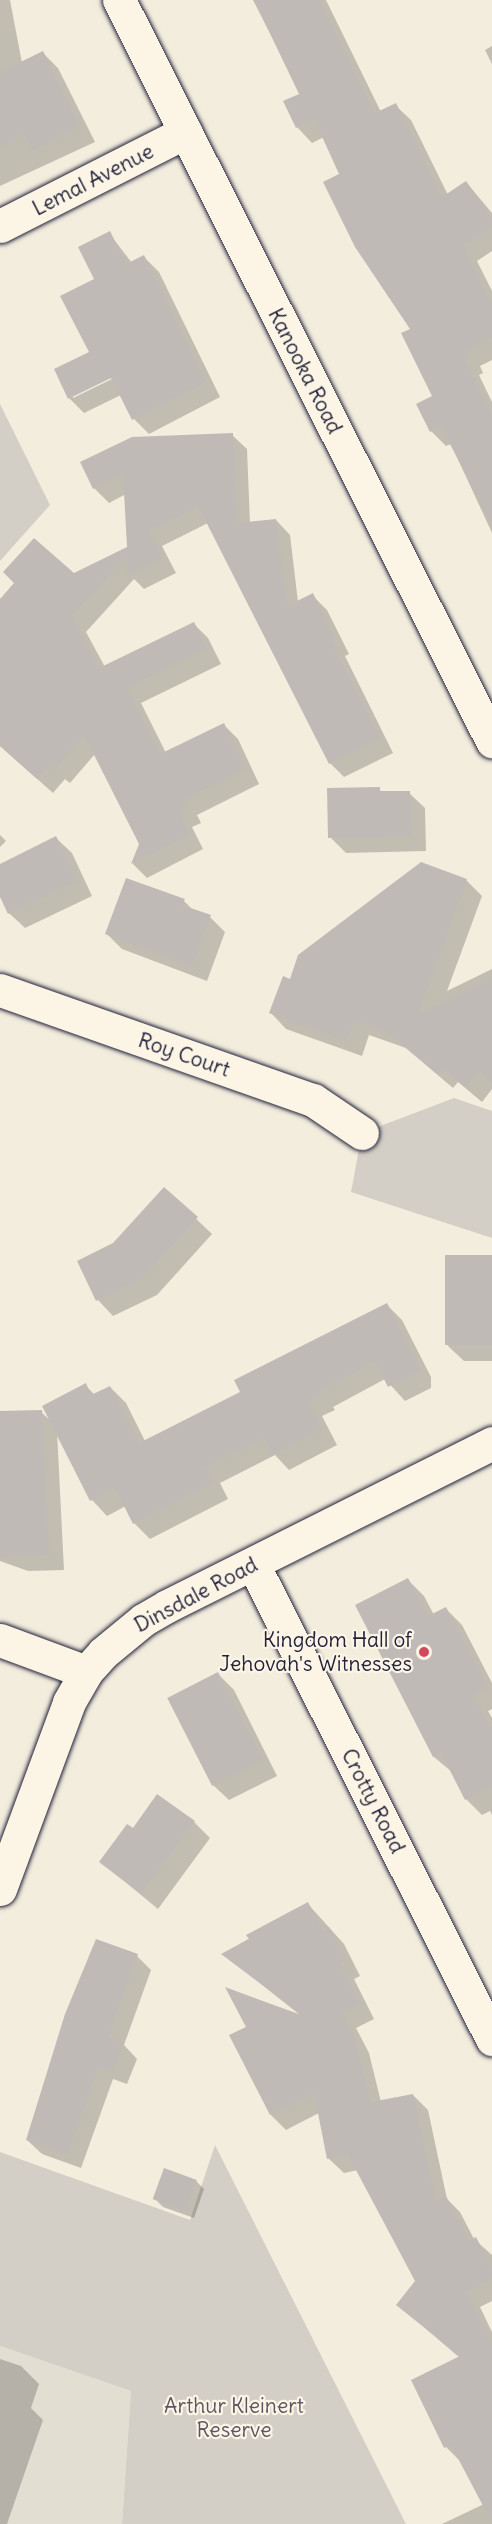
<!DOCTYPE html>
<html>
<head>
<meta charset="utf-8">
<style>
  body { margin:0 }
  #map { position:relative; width:492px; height:2524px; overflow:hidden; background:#f3edde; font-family:Delius,sans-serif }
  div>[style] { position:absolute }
  .built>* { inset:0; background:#e3ded2 }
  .green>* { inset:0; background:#d4cfc6 }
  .shadow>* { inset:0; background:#0003 }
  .building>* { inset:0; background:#bfbab6; transform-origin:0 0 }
  .roads { filter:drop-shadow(0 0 2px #22223b) drop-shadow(0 0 2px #22223b) }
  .minor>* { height:33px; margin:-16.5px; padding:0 16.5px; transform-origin:16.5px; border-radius:16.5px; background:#fcf5e5 }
  .dots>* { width:16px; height:16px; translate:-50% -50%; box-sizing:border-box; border:3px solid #fcf5e5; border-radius:50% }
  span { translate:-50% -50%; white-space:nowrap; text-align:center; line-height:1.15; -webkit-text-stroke:4.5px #fcf5e5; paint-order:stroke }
  .street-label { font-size:21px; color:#22223b }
  .poi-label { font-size:21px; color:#22223b }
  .right { translate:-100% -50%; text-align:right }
  .park-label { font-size:21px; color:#575665 }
</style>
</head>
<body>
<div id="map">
  <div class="built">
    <i style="clip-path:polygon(0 2346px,131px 2391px,122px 2524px,0 2524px)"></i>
  </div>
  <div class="green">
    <i style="clip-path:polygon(0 404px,50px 505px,0 561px)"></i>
    <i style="clip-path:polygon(454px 1098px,492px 1111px,492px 1238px,351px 1192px,362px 1133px)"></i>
    <i style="clip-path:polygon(215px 2145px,406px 2524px,122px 2524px,131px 2391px,0 2346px,0 2152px,190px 2220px)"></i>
  </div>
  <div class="shadow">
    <i style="clip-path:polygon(0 0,10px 0,22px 63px,43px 53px,58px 68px,95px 142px,0 186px)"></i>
    <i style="clip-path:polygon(253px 0,326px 0,381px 112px,395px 105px,411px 120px,448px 195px,466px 182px,492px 213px,492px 251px,477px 261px,492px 291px,492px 360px,480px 366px,483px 373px,479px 375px,492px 402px,492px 533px,451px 444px,446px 446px,431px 431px,434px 397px,412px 329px,324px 137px,312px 143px,297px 127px,301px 94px)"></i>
    <i style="clip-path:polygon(492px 46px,492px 64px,485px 50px)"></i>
    <i style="clip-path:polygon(evenodd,109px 233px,132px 263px,144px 257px,159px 272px,220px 397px,149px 434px,134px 419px,121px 395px,84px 413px,69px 398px,91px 353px,96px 279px,109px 233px,117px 374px,118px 376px,73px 398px,73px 395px,117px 374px)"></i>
    <i style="clip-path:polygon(232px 435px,247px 449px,250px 523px,276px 520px,290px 535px,298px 602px,312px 595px,327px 610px,349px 654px,345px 656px,393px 753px,344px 777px,330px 763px,208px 523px,162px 546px,176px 573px,144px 589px,134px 579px,86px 632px,105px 667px,194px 624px,208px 638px,221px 664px,141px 703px,166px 753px,223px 724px,238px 739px,259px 784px,197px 815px,201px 823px,192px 827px,203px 849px,147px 878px,133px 864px,140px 844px,95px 754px,70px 783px,65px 779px,53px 793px,0 746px,0 601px,73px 575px,128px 548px,126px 494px,109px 503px,94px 488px,82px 463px)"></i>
    <i style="clip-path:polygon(379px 789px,383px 793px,409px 793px,425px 808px,426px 851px,346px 853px,330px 837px)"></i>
    <i style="clip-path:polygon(0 835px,6px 841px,0 847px)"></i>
    <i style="clip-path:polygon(56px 838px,72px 853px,92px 896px,25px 928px,9px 913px,0 893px,0 866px)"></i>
    <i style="clip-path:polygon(466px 880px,482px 896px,447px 991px,492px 969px,492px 1089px,482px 1102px,458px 1082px,453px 1088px,406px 1048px,369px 1035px,362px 1056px,286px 1029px,271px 1013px,291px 980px)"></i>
    <i style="clip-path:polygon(184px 901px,194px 911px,210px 917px,225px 932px,207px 981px,122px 949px,107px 934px)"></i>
    <i style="clip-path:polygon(165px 1189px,212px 1234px,157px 1295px,113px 1316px,98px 1300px,114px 1245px)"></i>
    <i style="clip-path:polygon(492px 1257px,492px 1361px,464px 1361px,448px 1346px)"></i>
    <i style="clip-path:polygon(386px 1304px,402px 1320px,431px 1377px,431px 1388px,405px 1401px,385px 1379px,333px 1407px,335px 1410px,322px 1416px,337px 1445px,289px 1470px,275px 1455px,220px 1483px,228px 1499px,150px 1539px,134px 1523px,126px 1506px,107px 1516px,92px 1500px,57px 1432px,64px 1570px,28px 1571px,0 1561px,0 1413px,41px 1412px,52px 1422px,85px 1385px,95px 1395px,110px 1387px,126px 1403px,145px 1441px,242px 1392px)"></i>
    <i style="clip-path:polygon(408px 1580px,424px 1596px,434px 1615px,446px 1609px,462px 1625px,492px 1683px,492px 1709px,488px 1711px,492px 1718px,492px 1815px,490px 1811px,482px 1815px,466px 1799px,452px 1772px,434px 1757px,357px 1606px)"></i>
    <i style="clip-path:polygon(218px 1674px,234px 1690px,277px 1776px,229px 1800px,213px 1785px,169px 1698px)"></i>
    <i style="clip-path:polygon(194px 1822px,210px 1838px,158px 1909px,101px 1862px,133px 1830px)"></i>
    <i style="clip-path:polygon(308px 1904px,344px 1944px,360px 1976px,354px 1979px,374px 2019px,356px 2028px,369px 2053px,381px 2102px,413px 2095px,428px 2110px,447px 2199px,460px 2212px,474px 2239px,492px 2255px,492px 2301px,480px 2307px,492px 2332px,492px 2524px,442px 2524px,484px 2504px,461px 2462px,446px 2447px,460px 2358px,398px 2305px,416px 2282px,358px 2170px,344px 2173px,328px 2158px,319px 2113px,286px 2130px,271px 2115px,231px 2036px,300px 2015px,223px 1954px)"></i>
    <i style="clip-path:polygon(137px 1956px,151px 1970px,124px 2045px,137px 2059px,127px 2084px,113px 2079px,81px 2168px,42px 2154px,27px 2140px)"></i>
    <i style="clip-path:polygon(196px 2181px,204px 2189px,194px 2218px,163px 2207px,155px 2199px)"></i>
    <i style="clip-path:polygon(0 2359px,21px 2366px,39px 2384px,31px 2408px,43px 2420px,7px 2524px,0 2524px)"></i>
  </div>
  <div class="building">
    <i style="clip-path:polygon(254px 0,320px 0,375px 113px,396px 103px,442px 197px,466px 181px,492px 218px,492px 226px,463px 245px,492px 305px,492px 338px,465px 351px,469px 358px,465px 360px,492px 415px,492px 527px,441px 426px,430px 432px,416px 404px,432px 396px,401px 333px,410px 329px,355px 247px,323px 182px,339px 174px,314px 119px,296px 128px,283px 101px,299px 94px)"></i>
    <i style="clip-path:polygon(43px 51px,80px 126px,32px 151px,24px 134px,0 147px,0 72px)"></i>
    <i style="clip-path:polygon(110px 231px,126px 264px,144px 255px,206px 382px,132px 420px,111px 378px,68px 399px,54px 369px,89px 352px,60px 296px,94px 279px,78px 247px)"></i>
    <i style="clip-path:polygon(233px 433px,237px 523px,276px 519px,287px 606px,313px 593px,335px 639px,331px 641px,380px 738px,329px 764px,198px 506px,149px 531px,162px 558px,128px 575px,127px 556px,72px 616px,99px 668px,194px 622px,207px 649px,127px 688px,160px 754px,224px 723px,246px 769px,183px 800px,187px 808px,179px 812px,190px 834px,131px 864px,139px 844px,84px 735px,54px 770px,50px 765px,37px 779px,0 746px,0 599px,14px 583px,3px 572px,34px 538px,74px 573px,127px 547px,123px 474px,93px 489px,80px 462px,132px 437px)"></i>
    <i style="clip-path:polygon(380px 787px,380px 791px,410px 791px,411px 836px,328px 838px,327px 788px)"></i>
    <i style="clip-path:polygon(56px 836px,78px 880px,8px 914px,0 897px,0 864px)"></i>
    <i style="clip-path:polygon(421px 862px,467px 879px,418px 1014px,492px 978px,492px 1083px,479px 1071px,465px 1087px,442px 1068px,437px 1074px,388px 1033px,354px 1020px,346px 1042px,269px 1013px,283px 976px,290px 979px,298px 955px)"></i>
    <i style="clip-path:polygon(126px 878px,185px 899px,182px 905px,211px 915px,191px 967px,105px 934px)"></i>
    <i style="clip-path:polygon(164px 1187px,198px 1217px,141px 1279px,96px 1301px,77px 1261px,113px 1243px)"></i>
    <i style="left:492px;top:1255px;width:90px;height:47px;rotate:90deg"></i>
    <i style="clip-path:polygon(387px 1303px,421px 1370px,388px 1387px,375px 1361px,319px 1391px,321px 1394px,308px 1401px,322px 1429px,272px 1455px,264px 1438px,205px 1467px,213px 1483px,133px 1524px,115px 1488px,90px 1501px,42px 1406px,86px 1383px,91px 1395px,110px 1386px,139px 1443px,240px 1392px,234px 1380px)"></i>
    <i style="clip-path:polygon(42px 1410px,49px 1555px,0 1557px,0 1411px)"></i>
    <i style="clip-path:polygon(408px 1578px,428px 1616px,446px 1607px,488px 1687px,473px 1695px,492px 1728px,492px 1787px,465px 1800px,441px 1753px,433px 1757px,355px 1605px)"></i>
    <i style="left:218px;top:1672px;width:99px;height:57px;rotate:63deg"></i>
    <i style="clip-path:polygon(157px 1794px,195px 1821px,141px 1894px,99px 1862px,127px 1824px,133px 1828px)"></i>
    <i style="clip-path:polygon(308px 1902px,323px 1931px,329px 1927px,346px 1961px,340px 1964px,360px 2004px,342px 2012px,354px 2036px,371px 2102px,413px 2094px,436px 2200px,446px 2196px,469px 2240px,476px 2237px,492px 2268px,492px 2279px,466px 2292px,492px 2341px,492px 2523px,451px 2445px,444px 2448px,411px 2380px,460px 2356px,396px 2305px,415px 2281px,348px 2155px,327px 2159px,314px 2093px,270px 2115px,229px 2035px,246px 2027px,225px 1987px,304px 2016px,221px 1954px,249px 1939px,246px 1935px)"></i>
    <i style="clip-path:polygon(96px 1939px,138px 1954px,108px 2037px,124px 2043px,113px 2071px,99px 2066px,67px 2155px,26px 2140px,65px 2014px)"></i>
    <i style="left:164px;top:2168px;width:35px;height:33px;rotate:20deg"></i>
  </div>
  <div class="roads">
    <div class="minor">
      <i style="left:119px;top:0;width:830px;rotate:63.28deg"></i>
      <i style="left:0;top:226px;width:208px;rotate:-26.9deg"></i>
      <i style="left:0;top:990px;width:332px;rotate:19.4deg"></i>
      <i style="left:313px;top:1100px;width:59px;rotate:34deg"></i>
      <i style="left:253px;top:1564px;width:532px;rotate:63.29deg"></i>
      <i style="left:0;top:1640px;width:92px;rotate:20.4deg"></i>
      <i style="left:0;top:1889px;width:199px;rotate:-69.7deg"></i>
      <i style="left:69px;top:1702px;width:34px;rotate:-60deg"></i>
      <i style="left:86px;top:1672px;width:25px;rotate:-48deg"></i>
      <i style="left:103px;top:1653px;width:52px;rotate:-39.5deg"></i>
      <i style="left:143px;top:1620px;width:28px;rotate:-30deg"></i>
      <i style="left:167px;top:1606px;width:364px;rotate:-26.6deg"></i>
    </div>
  </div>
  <div class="dots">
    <i style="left:424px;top:1652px;background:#d1495b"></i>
  </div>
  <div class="street-label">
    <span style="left:93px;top:180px;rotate:-27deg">Lemal Avenue</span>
    <span style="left:305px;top:371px;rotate:63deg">Kanooka Road</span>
    <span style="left:184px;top:1055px;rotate:19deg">Roy Court</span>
    <span style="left:196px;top:1595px;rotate:-28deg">Dinsdale Road</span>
    <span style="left:373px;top:1801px;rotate:63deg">Crotty Road</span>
  </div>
  <div class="poi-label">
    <span class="right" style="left:412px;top:1652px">Kingdom Hall of<br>Jehovah's Witnesses</span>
  </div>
  <div class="park-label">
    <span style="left:234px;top:2418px">Arthur Kleinert<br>Reserve</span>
  </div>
</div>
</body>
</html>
